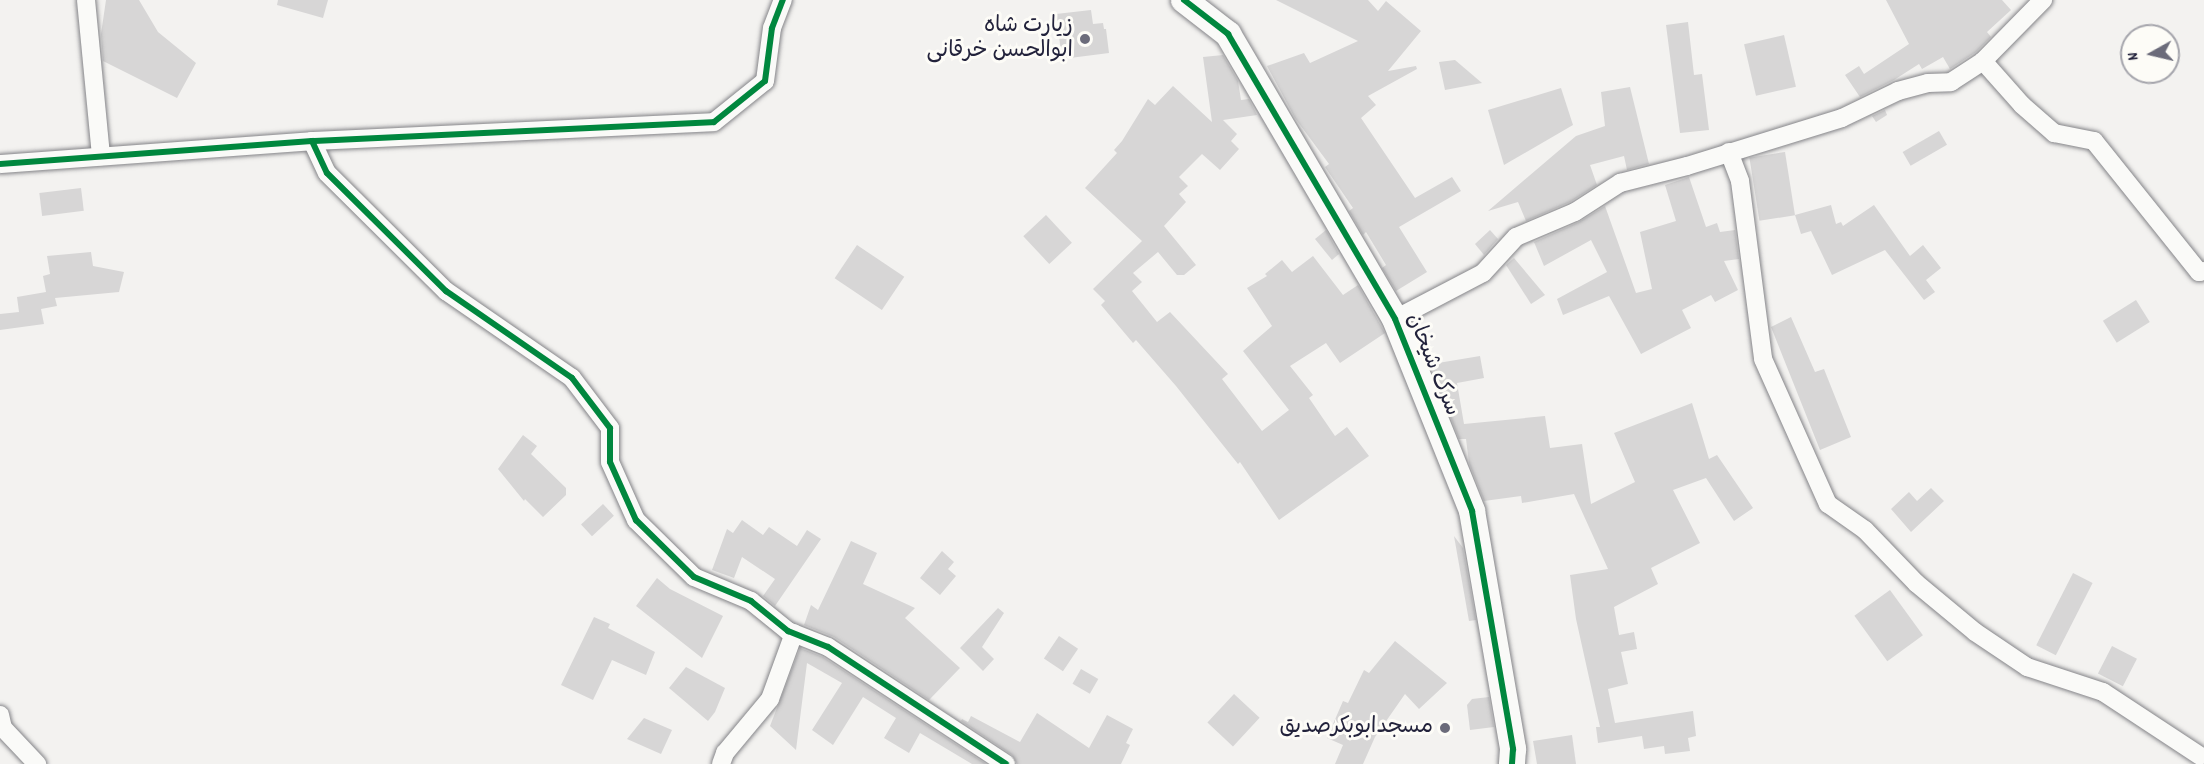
<!DOCTYPE html>
<html>
<head>
<meta charset="utf-8">
<style>
  body { margin:0 }
  #map { position:relative; width:2204px; height:764px; overflow:hidden; background:#f3f2f0; font-family:Dekko,"Playpen Sans Arabic",sans-serif }
  div>[style] { position:absolute }
  .building>* { inset:0; background:#d7d6d6; transform-origin:0 0 }
  .roads { filter:drop-shadow(0 0 2px #848488) drop-shadow(0 0 2px #848488) }
  .street>* { height:18px; margin:-9px; padding:0 9px; transform-origin:9px; border-radius:9px; background:#fafaf8 }
  .secondary>* { height:26px; margin:-13px; padding:0 13px; transform-origin:13px; border-radius:13px; background:#fafaf8 }
  .cycleway>* { height:6px; margin:-3px; padding:0 3px; transform-origin:3px; border-radius:3px; background:#00873e }
  .dots>* { width:16px; height:16px; translate:-50% -50%; box-sizing:border-box; border:3px solid #fdfcf7; border-radius:50% }
  span { translate:-50% -50%; white-space:nowrap; text-align:center; line-height:1.15; -webkit-text-stroke:6px #fdfcf7; paint-order:stroke }
  .poi-label { font-size:22px; color:#22223b }
  .right { translate:-100% -50%; text-align:right }
  .street-label { font-size:22px; color:#22223b }
  .north { position:absolute; left:2120px; top:24px; width:60px; height:60px; box-sizing:border-box; background:#fdfcf7; border:2px solid #a5a5ac; border-radius:50%; rotate:262deg; font-size:16px; font-weight:700; line-height:24px; text-align:center; color:#22223b }
  .north::after { content:''; display:block; margin:auto; width:21px; height:27px; background:#6b6b7a; clip-path:polygon(50% 0,100% 100%,50% 72%,0 100%) }
</style>
</head>
<body>
<div id="map">
  <div class="building">
    <i style="clip-path:polygon(106px 0,139px 0,158px 32px,196px 63px,177px 98px,103px 61px,101px 34px)"></i>
    <i style="clip-path:polygon(278px 0,328px 0,323px 18px,277px 5px)"></i>
    <i style="clip-path:polygon(1276px 0,1368px 0,1378px 11px,1386px 1px,1421px 31px,1388px 71px,1416px 66px,1417px 69px,1368px 96px,1376px 105px,1361px 118px,1415px 198px,1452px 177px,1461px 191px,1399px 227px,1427px 272px,1396px 291px,1382px 268px,1386px 265px,1366px 232px,1363px 235px,1349px 211px,1353px 208px,1325px 167px,1329px 164px,1295px 118px,1267px 66px,1304px 53px,1310px 63px,1358px 41px)"></i>
    <i style="clip-path:polygon(1886px 0,2002px 0,2011px 10px,1987px 32px,1991px 37px,1976px 52px,1950px 69px,1943px 57px,1922px 69px,1919px 64px,1894px 80px,1860px 97px,1845px 75px,1859px 66px,1864px 74px,1909px 44px)"></i>
    <i style="clip-path:polygon(1091px 10px,1093px 24px,1103px 23px,1104px 29px,1106px 29px,1109px 53px,1062px 59px,1056px 14px)"></i>
    <i style="clip-path:polygon(1688px 22px,1694px 75px,1702px 74px,1709px 130px,1680px 133px,1666px 25px)"></i>
    <i style="left:1784px;top:35px;width:53px;height:41px;rotate:77deg"></i>
    <i style="clip-path:polygon(1223px 55px,1238px 81px,1241px 100px,1249px 99px,1257px 115px,1223px 120px,1237px 134px,1231px 141px,1239px 149px,1220px 170px,1202px 154px,1179px 177px,1188px 186px,1179px 194px,1186px 202px,1164px 226px,1196px 265px,1184px 275px,1177px 275px,1158px 252px,1133px 273px,1142px 282px,1132px 291px,1157px 322px,1170px 312px,1228px 374px,1222px 379px,1262px 431px,1289px 410px,1243px 351px,1272px 326px,1247px 288px,1267px 276px,1265px 274px,1282px 260px,1292px 272px,1313px 256px,1343px 295px,1358px 285px,1385px 333px,1340px 363px,1326px 343px,1290px 366px,1313px 395px,1309px 398px,1335px 436px,1347px 427px,1369px 456px,1279px 520px,1240px 462px,1238px 464px,1176px 386px,1136px 340px,1133px 343px,1101px 305px,1105px 301px,1093px 289px,1142px 241px,1085px 188px,1117px 153px,1114px 150px,1122px 141px,1148px 99px,1155px 105px,1173px 86px,1212px 122px,1203px 57px)"></i>
    <i style="clip-path:polygon(1455px 60px,1482px 83px,1445px 90px,1439px 62px)"></i>
    <i style="clip-path:polygon(1630px 87px,1649px 164px,1627px 170px,1624px 156px,1590px 165px,1597px 185px,1570px 202px,1526px 221px,1518px 202px,1488px 211px,1576px 136px,1605px 126px,1601px 92px)"></i>
    <i style="clip-path:polygon(1561px 88px,1573px 125px,1504px 165px,1488px 110px)"></i>
    <i style="clip-path:polygon(1885px 110px,1887px 115px,1876px 122px,1872px 116px)"></i>
    <i style="left:1939px;top:131px;width:16px;height:42px;rotate:60deg"></i>
    <i style="left:1785px;top:152px;width:64px;height:36px;rotate:81deg"></i>
    <i style="clip-path:polygon(1689px 177px,1706px 227px,1717px 223px,1720px 232px,1735px 230px,1739px 259px,1724px 261px,1738px 290px,1715px 302px,1711px 295px,1682px 310px,1691px 328px,1641px 354px,1609px 296px,1563px 315px,1557px 299px,1607px 272px,1591px 240px,1544px 266px,1534px 242px,1579px 222px,1605px 206px,1636px 293px,1652px 289px,1640px 232px,1676px 221px,1665px 185px)"></i>
    <i style="left:81px;top:188px;width:23px;height:42px;rotate:83deg"></i>
    <i style="clip-path:polygon(1831px 205px,1836px 224px,1841px 222px,1843px 226px,1874px 205px,1910px 256px,1923px 245px,1941px 268px,1926px 280px,1935px 292px,1924px 300px,1885px 250px,1832px 275px,1811px 231px,1801px 234px,1795px 215px)"></i>
    <i style="left:1046px;top:215px;width:38px;height:31px;rotate:47deg"></i>
    <i style="clip-path:polygon(1326px 230px,1339px 254px,1332px 260px,1315px 239px)"></i>
    <i style="clip-path:polygon(1490px 230px,1498px 239px,1484px 255px,1475px 244px)"></i>
    <i style="left:857px;top:245px;width:57px;height:40px;rotate:34deg"></i>
    <i style="clip-path:polygon(91px 252px,93px 266px,124px 272px,119px 292px,55px 298px,57px 306px,41px 309px,44px 324px,0 330px,0 314px,19px 312px,17px 297px,46px 292px,43px 276px,50px 274px,47px 256px)"></i>
    <i style="clip-path:polygon(1514px 258px,1545px 295px,1531px 304px,1506px 265px)"></i>
    <i style="left:2136px;top:300px;width:26px;height:39px;rotate:58deg"></i>
    <i style="clip-path:polygon(1791px 317px,1815px 372px,1824px 369px,1851px 437px,1820px 450px,1771px 327px)"></i>
    <i style="clip-path:polygon(1480px 356px,1484px 378px,1457px 383px,1464px 424px,1545px 416px,1550px 448px,1582px 444px,1591px 504px,1635px 482px,1614px 433px,1692px 403px,1709px 459px,1717px 455px,1753px 508px,1734px 521px,1706px 478px,1673px 490px,1700px 543px,1651px 568px,1658px 584px,1614px 607px,1619px 635px,1634px 632px,1637px 649px,1621px 652px,1628px 684px,1608px 689px,1615px 723px,1693px 711px,1696px 736px,1688px 738px,1690px 751px,1665px 754px,1664px 746px,1644px 749px,1642px 736px,1598px 743px,1596px 727px,1600px 727px,1576px 619px,1570px 575px,1608px 569px,1574px 494px,1522px 503px,1521px 496px,1484px 501px,1469px 463px,1466px 439px,1459px 439px,1435px 377px,1432px 364px)"></i>
    <i style="clip-path:polygon(523px 435px,537px 446px,531px 454px,566px 488px,566px 495px,543px 517px,525px 499px,524px 501px,498px 469px)"></i>
    <i style="clip-path:polygon(1931px 488px,1944px 501px,1911px 532px,1891px 509px,1909px 492px,1917px 501px)"></i>
    <i style="left:603px;top:504px;width:16px;height:30px;rotate:47deg"></i>
    <i style="clip-path:polygon(742px 520px,763px 535px,769px 527px,797px 546px,807px 530px,821px 539px,775px 606px,763px 596px,775px 579px,742px 557px,734px 578px,712px 570px,727px 529px,733px 533px)"></i>
    <i style="clip-path:polygon(1454px 536px,1463px 548px,1476px 620px,1469px 621px)"></i>
    <i style="clip-path:polygon(851px 541px,877px 553px,863px 584px,915px 608px,905px 618px,960px 668px,929px 700px,834px 637px,804px 625px,811px 605px,818px 610px)"></i>
    <i style="clip-path:polygon(942px 551px,954px 562px,948px 569px,956px 576px,940px 595px,920px 578px)"></i>
    <i style="left:2073px;top:573px;width:22px;height:81px;rotate:27deg"></i>
    <i style="clip-path:polygon(657px 578px,670px 589px,723px 616px,702px 658px,636px 606px)"></i>
    <i style="left:1890px;top:590px;width:56px;height:44px;rotate:54deg"></i>
    <i style="clip-path:polygon(998px 608px,1004px 613px,982px 647px,994px 659px,983px 671px,960px 648px)"></i>
    <i style="clip-path:polygon(594px 617px,610px 624px,608px 628px,655px 652px,646px 675px,612px 660px,593px 700px,561px 685px)"></i>
    <i style="left:1059px;top:636px;width:23px;height:27px;rotate:34deg"></i>
    <i style="clip-path:polygon(1395px 641px,1447px 683px,1419px 709px,1405px 694px,1375px 737px,1363px 764px,1335px 764px,1343px 745px,1327px 738px,1343px 701px,1348px 703px,1364px 670px,1369px 673px)"></i>
    <i style="left:2112px;top:646px;width:28px;height:31px;rotate:27deg"></i>
    <i style="clip-path:polygon(800px 648px,823px 657px,986px 764px,972px 764px,920px 733px,909px 753px,884px 738px,896px 718px,863px 697px,833px 745px,812px 730px,842px 683px,807px 663px,796px 750px,770px 726px)"></i>
    <i style="clip-path:polygon(686px 667px,725px 688px,715px 712px,708px 721px,669px 688px)"></i>
    <i style="left:1081px;top:669px;width:20px;height:17px;rotate:30deg"></i>
    <i style="left:1234px;top:694px;width:35px;height:39px;rotate:43deg"></i>
    <i style="clip-path:polygon(1489px 697px,1494px 727px,1470px 730px,1467px 705px,1472px 699px)"></i>
    <i style="clip-path:polygon(1037px 713px,1089px 748px,1107px 715px,1133px 729px,1126px 743px,1130px 745px,1121px 764px,1017px 764px,1012px 755px,961px 721px,962px 719px,968px 722px,971px 716px,1020px 742px)"></i>
    <i style="clip-path:polygon(644px 718px,672px 730px,661px 754px,627px 739px)"></i>
    <i style="clip-path:polygon(1572px 735px,1576px 764px,1537px 764px,1533px 741px)"></i>
  </div>
  <div class="roads">
    <div class="street">
      <i style="left:86px;top:0;width:157px;rotate:84.5deg"></i>
      <i style="left:1983px;top:61px;width:59px;rotate:48.4deg"></i>
      <i style="left:2022px;top:105px;width:43px;rotate:41.2deg"></i>
      <i style="left:2054px;top:133px;width:41px;rotate:11.3deg"></i>
      <i style="left:2094px;top:141px;width:168px;rotate:51.3deg"></i>
      <i style="left:2199px;top:272px;width:5px;rotate:-11deg"></i>
      <i style="left:312px;top:141px;width:35px;rotate:65deg"></i>
      <i style="left:327px;top:173px;width:168px;rotate:44.8deg"></i>
      <i style="left:446px;top:291px;width:153px;rotate:34.6deg"></i>
      <i style="left:572px;top:378px;width:63px;rotate:52.8deg"></i>
      <i style="left:610px;top:428px;width:34px;rotate:90deg"></i>
      <i style="left:610px;top:462px;width:64px;rotate:65.9deg"></i>
      <i style="left:636px;top:520px;width:81px;rotate:44.5deg"></i>
      <i style="left:694px;top:577px;width:62px;rotate:22.8deg"></i>
      <i style="left:751px;top:601px;width:48px;rotate:39deg"></i>
      <i style="left:788px;top:631px;width:43px;rotate:21.8deg"></i>
      <i style="left:828px;top:647px;width:213px;rotate:33.3deg"></i>
      <i style="left:1729px;top:152px;width:31px;rotate:69deg"></i>
      <i style="left:1740px;top:181px;width:179px;rotate:82.6deg"></i>
      <i style="left:1763px;top:359px;width:159px;rotate:65.9deg"></i>
      <i style="left:1828px;top:504px;width:45px;rotate:35.1deg"></i>
      <i style="left:1865px;top:530px;width:74px;rotate:46.1deg"></i>
      <i style="left:1916px;top:583px;width:77px;rotate:39.7deg"></i>
      <i style="left:1975px;top:632px;width:63px;rotate:33.9deg"></i>
      <i style="left:2027px;top:667px;width:80px;rotate:18.2deg"></i>
      <i style="left:2103px;top:692px;width:116px;rotate:33.4deg"></i>
      <i style="left:0;top:164px;width:313px;rotate:-4.2deg"></i>
      <i style="left:312px;top:141px;width:402px;rotate:-2.7deg"></i>
      <i style="left:714px;top:122px;width:65px;rotate:-38.8deg"></i>
      <i style="left:765px;top:81px;width:53px;rotate:-82.5deg"></i>
      <i style="left:772px;top:28px;width:30px;rotate:-69deg"></i>
      <i style="left:1395px;top:319px;width:99px;rotate:-27.6deg"></i>
      <i style="left:1483px;top:273px;width:49px;rotate:-47.5deg"></i>
      <i style="left:1516px;top:237px;width:64px;rotate:-23deg"></i>
      <i style="left:1575px;top:212px;width:54px;rotate:-32.8deg"></i>
      <i style="left:1620px;top:183px;width:69px;rotate:-14.2deg"></i>
      <i style="left:1687px;top:166px;width:162px;rotate:-17.2deg"></i>
      <i style="left:1842px;top:118px;width:62px;rotate:-25.7deg"></i>
      <i style="left:1898px;top:91px;width:31px;rotate:-15deg"></i>
      <i style="left:1928px;top:83px;width:23px;rotate:-2deg"></i>
      <i style="left:1951px;top:82px;width:38px;rotate:-33deg"></i>
      <i style="left:1983px;top:61px;width:86px;rotate:-45.5deg"></i>
      <i style="left:0;top:715px;width:13px;rotate:77deg"></i>
      <i style="left:3px;top:728px;width:50px;rotate:46.6deg"></i>
      <i style="left:721px;top:764px;width:12px;rotate:-70deg"></i>
      <i style="left:725px;top:753px;width:70px;rotate:-50.2deg"></i>
      <i style="left:770px;top:699px;width:70px;rotate:-70deg"></i>
    </div>
    <div class="secondary">
      <i style="left:1184px;top:0;width:56px;rotate:37.7deg"></i>
      <i style="left:1228px;top:34px;width:330px;rotate:59.6deg"></i>
      <i style="left:1395px;top:319px;width:207px;rotate:68.1deg"></i>
      <i style="left:1472px;top:511px;width:242px;rotate:80.2deg"></i>
      <i style="left:1513px;top:749px;width:15px;rotate:94deg"></i>
    </div>
  </div>
  <div class="cycleway">
    <i style="left:1184px;top:0;width:56px;rotate:37.7deg"></i>
    <i style="left:1228px;top:34px;width:330px;rotate:59.6deg"></i>
    <i style="left:1395px;top:319px;width:207px;rotate:68.1deg"></i>
    <i style="left:1472px;top:511px;width:242px;rotate:80.2deg"></i>
    <i style="left:1513px;top:749px;width:15px;rotate:94deg"></i>
    <i style="left:312px;top:141px;width:35px;rotate:65deg"></i>
    <i style="left:327px;top:173px;width:168px;rotate:44.8deg"></i>
    <i style="left:446px;top:291px;width:153px;rotate:34.6deg"></i>
    <i style="left:572px;top:378px;width:63px;rotate:52.8deg"></i>
    <i style="left:610px;top:428px;width:34px;rotate:90deg"></i>
    <i style="left:610px;top:462px;width:64px;rotate:65.9deg"></i>
    <i style="left:636px;top:520px;width:81px;rotate:44.5deg"></i>
    <i style="left:694px;top:577px;width:62px;rotate:22.8deg"></i>
    <i style="left:751px;top:601px;width:48px;rotate:39deg"></i>
    <i style="left:788px;top:631px;width:43px;rotate:21.8deg"></i>
    <i style="left:828px;top:647px;width:213px;rotate:33.3deg"></i>
    <i style="left:0;top:164px;width:313px;rotate:-4.2deg"></i>
    <i style="left:312px;top:141px;width:402px;rotate:-2.7deg"></i>
    <i style="left:714px;top:122px;width:65px;rotate:-38.8deg"></i>
    <i style="left:765px;top:81px;width:53px;rotate:-82.5deg"></i>
    <i style="left:772px;top:28px;width:30px;rotate:-69deg"></i>
  </div>
  <div class="dots">
    <i style="left:1085px;top:39px;background:#6b6b7a"></i>
    <i style="left:1445px;top:728px;background:#6b6b7a"></i>
  </div>
  <div class="poi-label">
    <span class="right" style="left:1073px;top:39px">زیارت شاه<br>ابوالحسن خرقانی</span>
    <span class="right" style="left:1433px;top:728px">مسجدابوبکرصدیق</span>
  </div>
  <div class="street-label">
    <span style="left:1432px;top:365px;rotate:68deg">سرک شیخان</span>
  </div>
  <div class="north">N</div>
</div>
</body>
</html>
